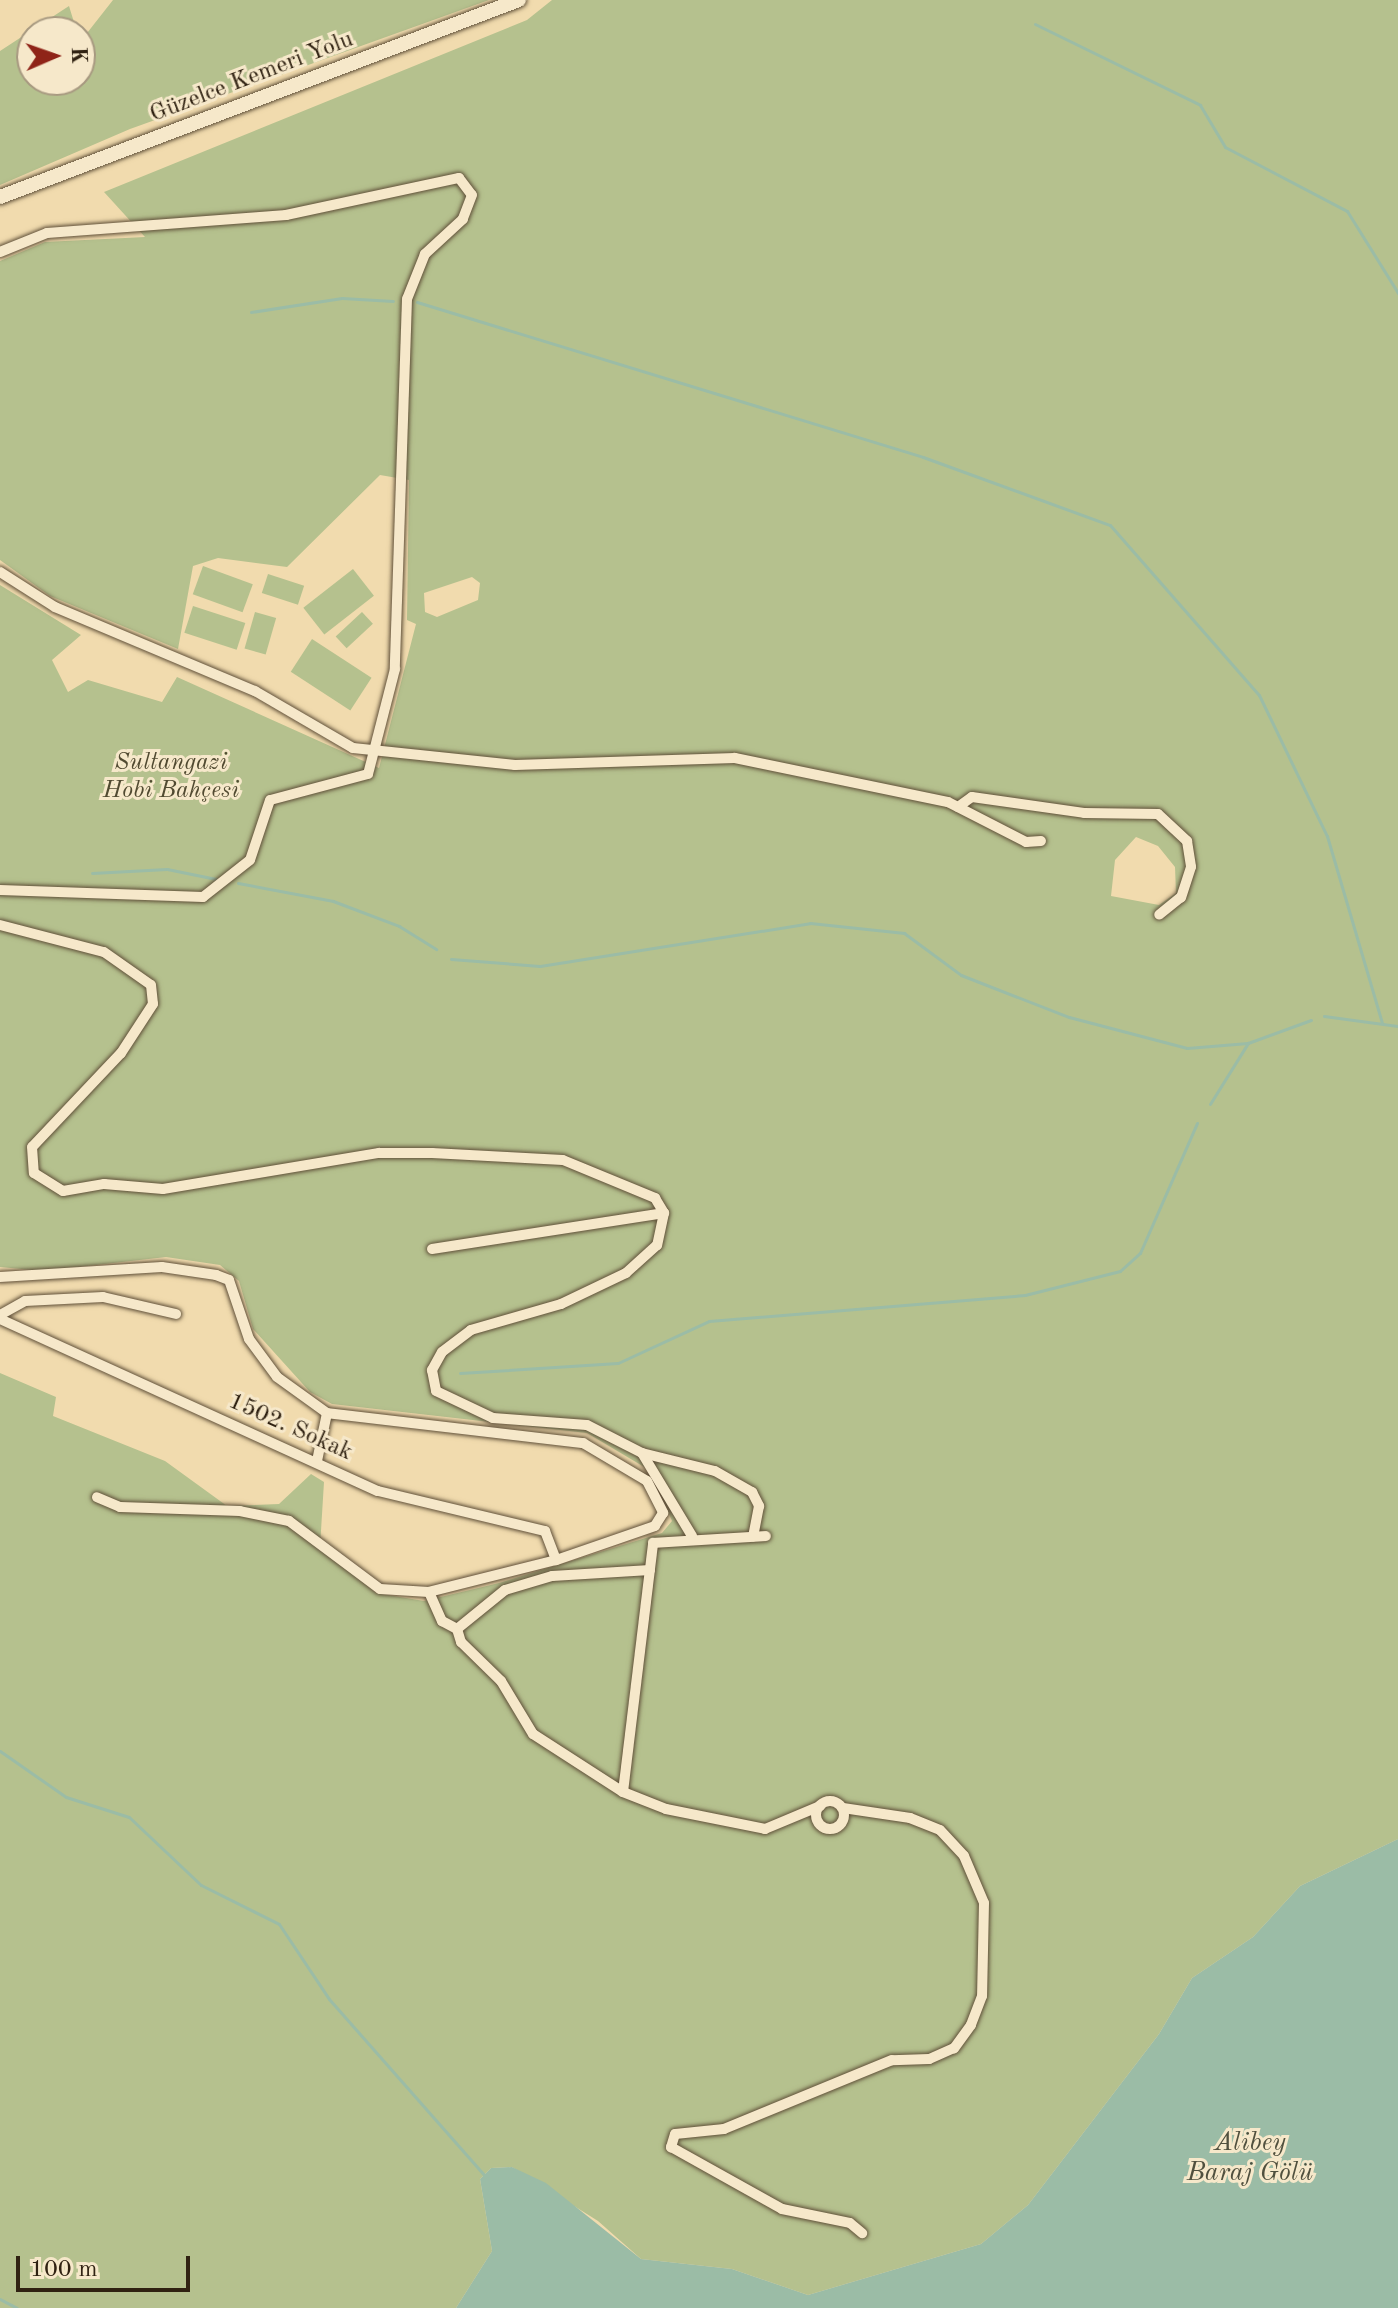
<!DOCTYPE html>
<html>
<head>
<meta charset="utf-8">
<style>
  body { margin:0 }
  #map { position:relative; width:1398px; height:2308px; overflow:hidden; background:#f1dbae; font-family:"Old Standard TT",serif }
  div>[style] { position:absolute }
  .green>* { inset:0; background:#b5c18e; transform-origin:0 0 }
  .water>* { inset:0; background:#9bbca6 }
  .stream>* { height:3px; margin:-1.5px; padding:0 1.5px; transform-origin:1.5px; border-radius:1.5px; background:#9bbca6 }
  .roads { filter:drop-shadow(0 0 2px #605039) drop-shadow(0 0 2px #605039) }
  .street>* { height:10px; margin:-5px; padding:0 5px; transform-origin:5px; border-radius:5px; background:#f6e8ca }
  .street>.ring { margin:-5px; padding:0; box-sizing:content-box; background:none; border:10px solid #f6e8ca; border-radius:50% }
  .secondary>* { height:14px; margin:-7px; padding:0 7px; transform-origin:7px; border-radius:7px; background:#f6e8ca }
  span { translate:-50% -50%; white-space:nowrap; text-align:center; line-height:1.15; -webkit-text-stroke:6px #f6e8ca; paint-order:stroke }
  .street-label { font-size:24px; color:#302212 }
  .park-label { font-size:24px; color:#514a31; font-style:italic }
  .water-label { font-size:26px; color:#50503e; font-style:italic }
  .north { position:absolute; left:16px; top:16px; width:80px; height:80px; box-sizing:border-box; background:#f6e8ca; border:2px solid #a79980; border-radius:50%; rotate:88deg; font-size:22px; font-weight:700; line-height:32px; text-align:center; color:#302212 }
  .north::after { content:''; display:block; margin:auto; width:28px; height:36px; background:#8f2418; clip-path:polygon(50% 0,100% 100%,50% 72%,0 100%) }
  .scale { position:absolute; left:16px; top:2256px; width:174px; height:36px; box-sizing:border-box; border:4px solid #302212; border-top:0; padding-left:10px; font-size:24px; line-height:28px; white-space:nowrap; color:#302212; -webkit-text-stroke:6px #f6e8ca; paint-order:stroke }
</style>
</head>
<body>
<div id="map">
  <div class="green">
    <i style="clip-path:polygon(113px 0,489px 0,130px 129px,0 185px,0 51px,69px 6px,77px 32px,32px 32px,32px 80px,80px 80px,80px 42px)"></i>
    <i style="clip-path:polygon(evenodd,552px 0,1398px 0,1398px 1839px,1300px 1886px,1253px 1937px,1192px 1978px,1159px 2034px,1028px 2205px,981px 2244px,808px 2295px,732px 2269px,641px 2259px,598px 2221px,512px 2167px,491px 2168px,480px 2179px,492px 2251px,456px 2308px,0 2308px,0 1373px,56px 1397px,53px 1416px,165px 1461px,227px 1506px,279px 1504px,311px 1474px,324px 1482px,320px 1547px,376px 1593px,424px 1601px,499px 1583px,662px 1533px,672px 1521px,651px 1471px,587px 1433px,332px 1404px,310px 1392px,253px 1329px,239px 1281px,220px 1265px,166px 1257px,43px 1271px,0 1267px,0 585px,81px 635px,52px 660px,68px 692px,88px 680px,162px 702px,177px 677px,379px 768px,416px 624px,407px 620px,409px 480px,380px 475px,287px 567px,218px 558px,193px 566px,178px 649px,50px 596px,0 560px,0 261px,45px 242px,145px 237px,104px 192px,527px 20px,552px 0,472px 577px,480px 583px,478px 600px,437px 617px,425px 612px,424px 593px,472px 577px,552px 0,1136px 837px,1158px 846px,1175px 867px,1176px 893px,1159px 905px,1111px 896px,1115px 860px,1136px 837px)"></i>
    <i style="left:203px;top:566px;width:53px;height:30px;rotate:20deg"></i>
    <i style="left:353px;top:569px;width:34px;height:63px;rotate:52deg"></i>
    <i style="left:268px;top:574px;width:38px;height:20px;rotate:18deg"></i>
    <i style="left:193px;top:606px;width:55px;height:28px;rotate:18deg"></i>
    <i style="left:255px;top:612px;width:22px;height:38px;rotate:16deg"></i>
    <i style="left:362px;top:612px;width:16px;height:36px;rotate:47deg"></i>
    <i style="left:312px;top:639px;width:71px;height:39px;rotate:33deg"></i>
  </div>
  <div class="water">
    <i style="clip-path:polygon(1398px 1839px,1398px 2308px,456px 2308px,492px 2251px,480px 2179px,491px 2168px,512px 2167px,546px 2183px,641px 2259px,732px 2269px,808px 2295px,981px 2244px,1028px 2205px,1159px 2034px,1192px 1978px,1253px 1937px,1300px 1886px)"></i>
  </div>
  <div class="stream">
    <i style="left:1035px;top:24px;width:184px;rotate:26.1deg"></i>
    <i style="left:1200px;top:105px;width:49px;rotate:59.2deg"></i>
    <i style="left:1225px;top:147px;width:138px;rotate:27.7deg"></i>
    <i style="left:1347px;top:211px;width:97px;rotate:58.1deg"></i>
    <i style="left:417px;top:302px;width:529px;rotate:17.03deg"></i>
    <i style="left:923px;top:457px;width:199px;rotate:20deg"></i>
    <i style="left:1110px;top:525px;width:226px;rotate:48.8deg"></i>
    <i style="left:1259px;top:695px;width:157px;rotate:64.3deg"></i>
    <i style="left:1327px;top:836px;width:195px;rotate:73.6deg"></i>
    <i style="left:251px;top:312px;width:92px;rotate:-8.7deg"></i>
    <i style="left:342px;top:298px;width:51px;rotate:3.4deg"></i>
    <i style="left:92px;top:873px;width:75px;rotate:-3.1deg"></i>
    <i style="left:167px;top:869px;width:50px;rotate:11.5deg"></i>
    <i style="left:238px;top:883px;width:97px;rotate:10.7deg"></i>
    <i style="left:333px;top:901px;width:71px;rotate:20.7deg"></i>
    <i style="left:399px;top:926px;width:44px;rotate:31.9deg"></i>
    <i style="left:451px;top:959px;width:89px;rotate:4.5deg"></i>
    <i style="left:540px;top:966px;width:273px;rotate:-9deg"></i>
    <i style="left:810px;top:923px;width:95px;rotate:6.1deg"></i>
    <i style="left:904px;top:933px;width:71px;rotate:36.4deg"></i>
    <i style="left:961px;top:975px;width:116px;rotate:21.3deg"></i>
    <i style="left:1069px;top:1017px;width:122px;rotate:14.7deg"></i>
    <i style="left:1187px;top:1048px;width:61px;rotate:-4.7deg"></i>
    <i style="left:1248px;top:1043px;width:67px;rotate:-20.1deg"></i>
    <i style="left:1324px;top:1016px;width:75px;rotate:7.7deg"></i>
    <i style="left:1210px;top:1104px;width:72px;rotate:-58.1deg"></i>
    <i style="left:460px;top:1373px;width:158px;rotate:-3.6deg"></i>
    <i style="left:618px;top:1363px;width:100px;rotate:-24.8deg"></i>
    <i style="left:709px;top:1321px;width:317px;rotate:-4.7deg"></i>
    <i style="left:1025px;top:1295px;width:98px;rotate:-14.2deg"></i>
    <i style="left:1120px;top:1271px;width:27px;rotate:-42deg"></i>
    <i style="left:1140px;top:1253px;width:142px;rotate:-66.3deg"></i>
    <i style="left:0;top:1751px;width:80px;rotate:34.9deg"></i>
    <i style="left:66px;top:1797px;width:66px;rotate:17.6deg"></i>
    <i style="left:129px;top:1817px;width:99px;rotate:43.4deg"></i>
    <i style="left:201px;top:1885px;width:87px;rotate:26.6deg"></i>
    <i style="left:279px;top:1924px;width:90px;rotate:56.3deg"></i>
    <i style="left:329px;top:1999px;width:237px;rotate:48.6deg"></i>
    <i style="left:0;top:2299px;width:19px;rotate:28deg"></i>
  </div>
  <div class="roads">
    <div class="street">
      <i style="left:0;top:252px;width:51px;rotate:-22deg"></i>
      <i style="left:47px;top:233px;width:240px;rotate:-4.3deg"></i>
      <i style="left:286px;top:215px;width:177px;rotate:-12.1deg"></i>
      <i style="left:459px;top:178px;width:21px;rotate:53deg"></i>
      <i style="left:472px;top:195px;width:26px;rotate:111deg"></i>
      <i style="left:463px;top:219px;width:52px;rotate:137.4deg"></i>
      <i style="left:425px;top:254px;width:48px;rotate:111.8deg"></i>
      <i style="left:407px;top:299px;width:370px;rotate:91.9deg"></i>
      <i style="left:395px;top:669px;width:108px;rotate:104.4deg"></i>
      <i style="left:368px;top:774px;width:101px;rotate:165.1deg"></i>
      <i style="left:270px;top:800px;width:63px;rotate:108.4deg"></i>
      <i style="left:250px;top:860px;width:60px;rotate:141.8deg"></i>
      <i style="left:203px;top:897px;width:203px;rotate:-178deg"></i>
      <i style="left:0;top:572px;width:65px;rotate:32.5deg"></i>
      <i style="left:55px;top:607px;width:217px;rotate:22.8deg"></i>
      <i style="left:255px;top:691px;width:113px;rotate:30.2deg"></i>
      <i style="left:353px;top:748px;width:163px;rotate:6deg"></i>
      <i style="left:515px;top:765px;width:220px;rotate:-1.8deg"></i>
      <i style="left:735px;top:758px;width:217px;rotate:11.7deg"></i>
      <i style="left:948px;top:802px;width:88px;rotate:27.1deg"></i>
      <i style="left:1026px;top:842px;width:15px;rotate:-4deg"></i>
      <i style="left:958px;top:807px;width:17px;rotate:-36deg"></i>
      <i style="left:972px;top:797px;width:113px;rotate:8.1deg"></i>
      <i style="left:1084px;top:813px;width:74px;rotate:0.8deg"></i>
      <i style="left:1158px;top:814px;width:40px;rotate:43deg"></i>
      <i style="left:1187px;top:841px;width:26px;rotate:81deg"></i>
      <i style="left:1191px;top:867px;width:32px;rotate:108deg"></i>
      <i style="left:1181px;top:897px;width:28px;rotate:141deg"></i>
      <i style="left:0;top:925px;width:107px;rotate:14.6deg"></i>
      <i style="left:104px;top:952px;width:57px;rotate:35.1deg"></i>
      <i style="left:151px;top:985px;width:19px;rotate:84deg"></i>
      <i style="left:153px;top:1004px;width:59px;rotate:123.1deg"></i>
      <i style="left:121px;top:1053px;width:129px;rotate:133.4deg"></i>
      <i style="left:32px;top:1147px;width:26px;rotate:86deg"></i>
      <i style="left:34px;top:1173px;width:34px;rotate:32deg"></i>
      <i style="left:63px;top:1191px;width:42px;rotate:-9.7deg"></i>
      <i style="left:104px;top:1184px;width:59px;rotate:4.8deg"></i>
      <i style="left:163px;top:1189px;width:219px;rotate:-9.5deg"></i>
      <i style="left:379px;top:1153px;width:53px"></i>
      <i style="left:432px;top:1153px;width:131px;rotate:3.1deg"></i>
      <i style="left:563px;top:1160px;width:100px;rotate:22.4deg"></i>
      <i style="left:655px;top:1198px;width:17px;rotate:59deg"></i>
      <i style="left:664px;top:1213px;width:33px;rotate:102deg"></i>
      <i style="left:657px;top:1245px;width:42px;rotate:137.9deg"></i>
      <i style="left:626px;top:1273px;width:72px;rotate:154.5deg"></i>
      <i style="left:561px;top:1304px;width:94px;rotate:163.9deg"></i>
      <i style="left:471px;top:1330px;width:36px;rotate:143deg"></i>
      <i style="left:442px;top:1352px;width:21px;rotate:119deg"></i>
      <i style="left:432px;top:1370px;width:21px;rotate:79deg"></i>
      <i style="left:436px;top:1391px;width:63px;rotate:25.3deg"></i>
      <i style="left:493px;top:1418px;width:94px;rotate:4.3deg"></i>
      <i style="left:587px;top:1425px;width:62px;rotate:27deg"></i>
      <i style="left:642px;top:1453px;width:75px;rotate:13.9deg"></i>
      <i style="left:715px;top:1471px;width:43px;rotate:29.6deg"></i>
      <i style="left:752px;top:1492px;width:16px;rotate:63deg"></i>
      <i style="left:759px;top:1506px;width:31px;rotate:101deg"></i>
      <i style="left:432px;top:1249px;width:235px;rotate:-8.8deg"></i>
      <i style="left:0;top:1277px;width:162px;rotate:-3.5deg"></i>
      <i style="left:162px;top:1267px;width:55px;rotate:8.4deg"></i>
      <i style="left:216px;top:1275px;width:14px;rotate:21deg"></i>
      <i style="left:229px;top:1280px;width:62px;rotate:71.3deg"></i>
      <i style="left:249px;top:1339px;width:47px;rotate:53.6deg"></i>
      <i style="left:277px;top:1377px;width:62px;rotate:35.8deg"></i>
      <i style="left:327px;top:1413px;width:258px;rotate:6.7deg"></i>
      <i style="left:583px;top:1443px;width:74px;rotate:30.7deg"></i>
      <i style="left:647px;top:1481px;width:36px;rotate:63deg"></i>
      <i style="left:663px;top:1513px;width:15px;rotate:122deg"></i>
      <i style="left:655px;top:1526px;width:105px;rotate:161deg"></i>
      <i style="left:556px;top:1560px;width:131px;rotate:165.9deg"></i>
      <i style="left:429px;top:1592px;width:49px;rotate:-176.5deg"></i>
      <i style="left:380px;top:1589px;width:114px;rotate:-143.2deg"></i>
      <i style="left:289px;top:1521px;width:50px;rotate:-168.5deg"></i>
      <i style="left:240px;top:1511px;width:120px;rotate:-178.1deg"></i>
      <i style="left:120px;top:1507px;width:25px;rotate:-157deg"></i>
      <i style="left:0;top:1315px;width:29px;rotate:-29deg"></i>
      <i style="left:25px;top:1301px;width:78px;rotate:-2.9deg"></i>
      <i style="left:103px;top:1297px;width:75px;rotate:13.1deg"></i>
      <i style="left:0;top:1319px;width:415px;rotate:24.5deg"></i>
      <i style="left:378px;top:1491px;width:172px;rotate:13.5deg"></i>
      <i style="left:545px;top:1531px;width:31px;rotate:69deg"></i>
      <i style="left:642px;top:1453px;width:97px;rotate:58.9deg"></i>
      <i style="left:317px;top:1461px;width:49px;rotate:-78.2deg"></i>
      <i style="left:650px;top:1570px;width:98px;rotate:176.5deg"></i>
      <i style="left:552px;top:1576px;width:49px;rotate:163.4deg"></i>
      <i style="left:505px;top:1590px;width:62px;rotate:140.9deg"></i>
      <i style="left:457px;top:1629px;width:14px;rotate:73deg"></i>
      <i style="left:461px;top:1642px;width:56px;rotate:44.3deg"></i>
      <i style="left:501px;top:1681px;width:62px;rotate:58.9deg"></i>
      <i style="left:533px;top:1734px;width:107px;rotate:32.8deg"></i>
      <i style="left:623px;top:1792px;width:46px;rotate:21.6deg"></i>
      <i style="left:666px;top:1809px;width:101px;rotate:11.4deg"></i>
      <i style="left:765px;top:1829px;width:60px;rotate:-22.7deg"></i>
      <i style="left:429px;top:1592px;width:32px;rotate:66deg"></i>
      <i style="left:442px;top:1621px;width:17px;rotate:28deg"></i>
      <i style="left:623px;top:1792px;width:251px;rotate:-83.1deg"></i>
      <i style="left:653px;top:1543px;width:113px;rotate:-3.5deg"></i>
      <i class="ring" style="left:816px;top:1801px;width:18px;height:18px"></i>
      <i style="left:843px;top:1808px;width:68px;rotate:8.5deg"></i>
      <i style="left:910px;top:1818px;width:32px;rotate:22deg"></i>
      <i style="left:940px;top:1830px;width:35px;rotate:47deg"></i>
      <i style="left:964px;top:1856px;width:51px;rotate:66.9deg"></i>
      <i style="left:984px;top:1903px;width:93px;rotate:91.2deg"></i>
      <i style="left:982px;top:1996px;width:31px;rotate:111deg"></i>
      <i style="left:971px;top:2025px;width:29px;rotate:126deg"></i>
      <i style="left:954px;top:2048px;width:27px;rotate:156deg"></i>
      <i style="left:929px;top:2059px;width:37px;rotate:178deg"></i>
      <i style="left:892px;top:2060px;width:182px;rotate:157.7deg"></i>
      <i style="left:724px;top:2129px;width:49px;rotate:174.2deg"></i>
      <i style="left:675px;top:2134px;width:14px;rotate:107deg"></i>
      <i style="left:671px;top:2147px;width:127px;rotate:29.2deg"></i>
      <i style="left:782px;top:2209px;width:69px;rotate:11.6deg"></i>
      <i style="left:850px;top:2223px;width:16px;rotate:40deg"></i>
    </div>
    <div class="secondary">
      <i style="left:0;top:197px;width:555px;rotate:-20.79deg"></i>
    </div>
  </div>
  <div class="street-label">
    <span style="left:252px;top:78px;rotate:-21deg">Güzelce Kemeri Yolu</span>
    <span style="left:290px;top:1428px;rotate:24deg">1502. Sokak</span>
  </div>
  <div class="park-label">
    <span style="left:171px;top:778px">Sultangazi<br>Hobi Bahçesi</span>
  </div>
  <div class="water-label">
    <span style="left:1250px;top:2159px">Alibey<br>Baraj Gölü</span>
  </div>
  <div class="north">K</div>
  <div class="scale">100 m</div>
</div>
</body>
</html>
